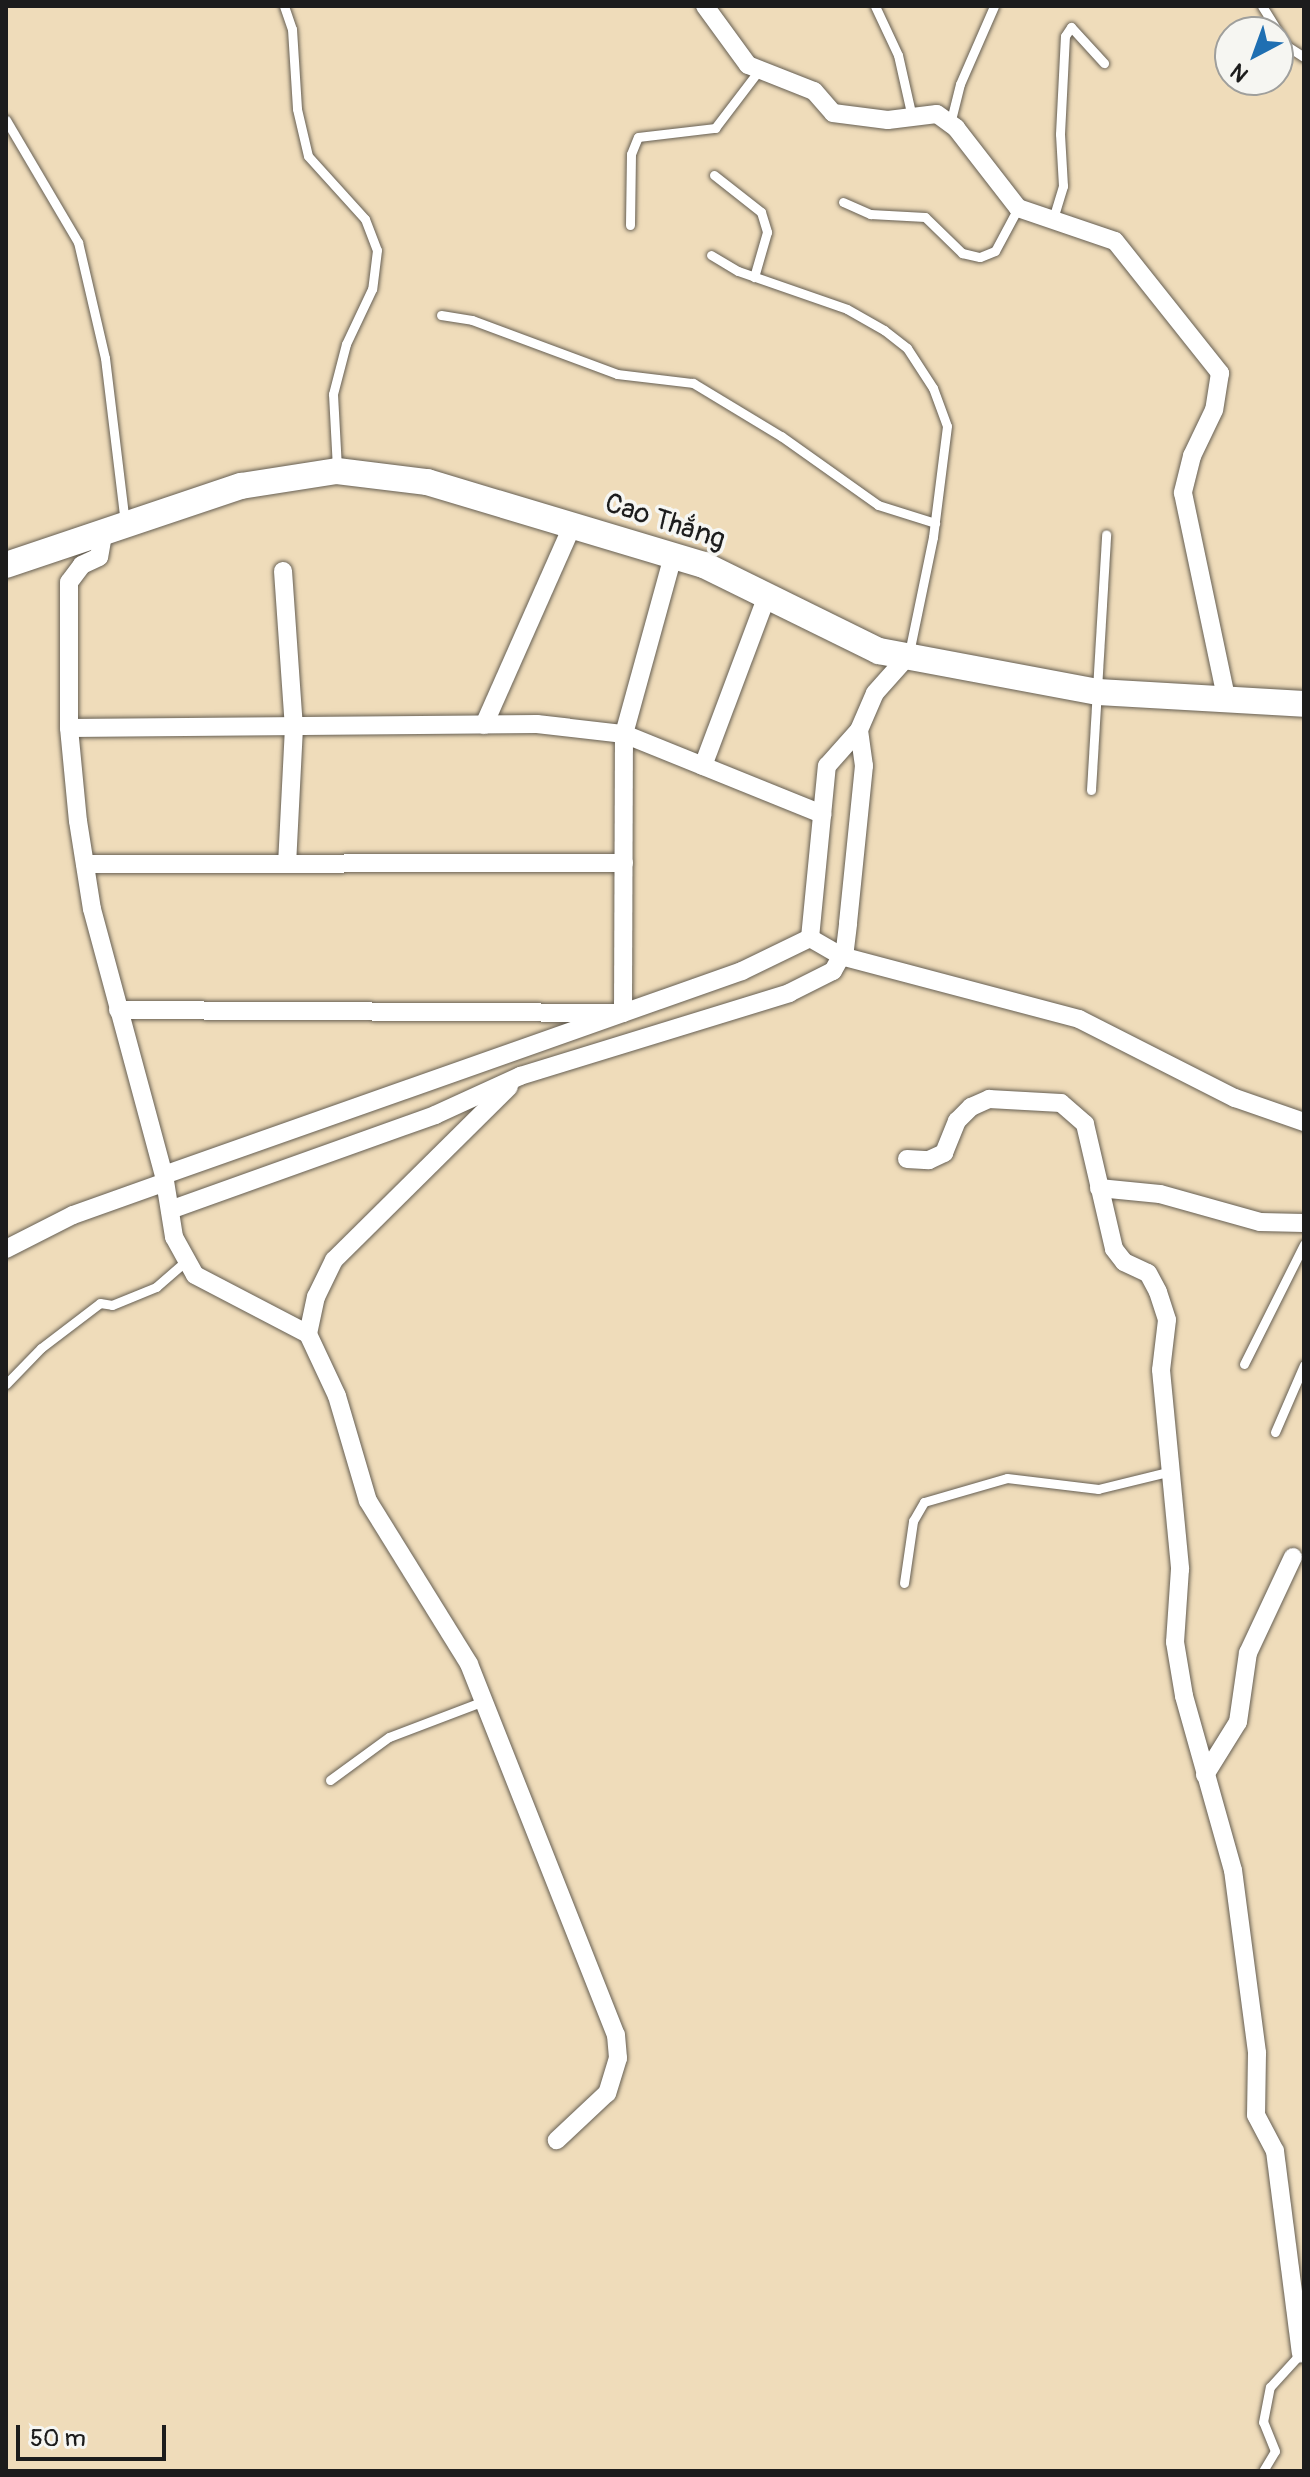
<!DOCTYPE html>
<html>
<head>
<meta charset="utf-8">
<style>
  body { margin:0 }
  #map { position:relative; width:1310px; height:2477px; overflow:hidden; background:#efdcba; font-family:Pangolin,sans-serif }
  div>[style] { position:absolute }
  .roads { filter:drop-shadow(0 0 2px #665f53) drop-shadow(0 0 2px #665f53) }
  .service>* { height:9px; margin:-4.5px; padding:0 4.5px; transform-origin:4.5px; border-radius:4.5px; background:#fff }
  .minor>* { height:18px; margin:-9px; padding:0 9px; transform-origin:9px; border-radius:9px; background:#fff }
  .secondary>* { height:26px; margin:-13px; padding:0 13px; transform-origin:13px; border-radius:13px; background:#fff }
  span { translate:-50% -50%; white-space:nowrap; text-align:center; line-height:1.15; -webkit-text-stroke:7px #f6f6f2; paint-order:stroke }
  .street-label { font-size:28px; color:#1c1c1c }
  .frame { position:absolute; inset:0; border:8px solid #1c1c1c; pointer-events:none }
  .north { position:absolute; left:1214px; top:16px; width:80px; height:80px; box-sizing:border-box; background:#f6f6f2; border:2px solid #9f9f9c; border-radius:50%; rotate:221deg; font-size:22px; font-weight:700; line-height:32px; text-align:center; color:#1c1c1c }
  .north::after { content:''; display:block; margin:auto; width:28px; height:36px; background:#1f6fb2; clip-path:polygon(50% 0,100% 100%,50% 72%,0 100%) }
  .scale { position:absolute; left:16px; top:2425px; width:150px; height:36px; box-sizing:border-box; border:4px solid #1c1c1c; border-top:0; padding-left:10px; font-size:24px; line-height:28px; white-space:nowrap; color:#1c1c1c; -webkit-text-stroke:6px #f6f6f2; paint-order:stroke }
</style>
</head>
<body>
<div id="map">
  <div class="roads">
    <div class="service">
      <i style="left:284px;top:6px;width:24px;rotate:71deg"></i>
      <i style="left:292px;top:29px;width:80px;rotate:86.4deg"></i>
      <i style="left:297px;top:109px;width:48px;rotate:76.8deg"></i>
      <i style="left:308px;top:156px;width:85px;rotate:47.9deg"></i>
      <i style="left:365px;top:219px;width:33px;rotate:69deg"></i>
      <i style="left:377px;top:250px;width:39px;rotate:97deg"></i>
      <i style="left:372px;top:289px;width:61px;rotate:115.3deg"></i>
      <i style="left:346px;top:344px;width:52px;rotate:104.6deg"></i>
      <i style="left:333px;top:394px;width:73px;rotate:86.9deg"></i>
      <i style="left:875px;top:6px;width:54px;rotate:64.9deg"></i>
      <i style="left:898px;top:55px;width:64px;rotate:77.3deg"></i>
      <i style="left:1262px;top:6px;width:47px;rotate:58deg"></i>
      <i style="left:1287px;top:46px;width:20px;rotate:33deg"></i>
      <i style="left:6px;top:120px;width:142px;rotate:59.5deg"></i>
      <i style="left:78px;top:242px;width:119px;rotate:76.9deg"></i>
      <i style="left:105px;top:358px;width:167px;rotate:83.1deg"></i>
      <i style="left:950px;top:124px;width:41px;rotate:-76deg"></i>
      <i style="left:960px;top:84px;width:85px;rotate:-66.4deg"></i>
      <i style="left:714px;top:175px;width:60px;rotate:38.2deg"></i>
      <i style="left:761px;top:212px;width:21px;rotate:73deg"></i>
      <i style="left:767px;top:232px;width:47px;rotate:106.1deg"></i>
      <i style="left:843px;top:202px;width:30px;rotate:24deg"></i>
      <i style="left:870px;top:214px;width:55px;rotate:3.1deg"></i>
      <i style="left:925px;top:217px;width:52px;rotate:44.2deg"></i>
      <i style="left:962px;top:253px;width:18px;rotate:13deg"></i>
      <i style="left:980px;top:257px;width:16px;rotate:-22deg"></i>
      <i style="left:995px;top:251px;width:49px;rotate:-61.9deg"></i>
      <i style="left:1052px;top:222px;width:38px;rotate:-73deg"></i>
      <i style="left:1063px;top:186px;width:52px;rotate:-93.3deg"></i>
      <i style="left:1060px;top:134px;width:98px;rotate:-87.1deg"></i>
      <i style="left:1065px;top:36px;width:11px;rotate:-56deg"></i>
      <i style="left:1071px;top:27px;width:49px;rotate:47.5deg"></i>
      <i style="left:630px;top:225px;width:71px;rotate:-89.2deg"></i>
      <i style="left:631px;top:154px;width:18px;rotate:-68deg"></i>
      <i style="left:638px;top:137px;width:78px;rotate:-6.7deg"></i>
      <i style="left:715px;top:128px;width:74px;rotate:-52.7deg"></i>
      <i style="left:711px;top:255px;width:31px;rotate:31deg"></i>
      <i style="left:738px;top:271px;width:115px;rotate:19.2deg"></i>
      <i style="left:847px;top:309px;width:43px;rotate:29.6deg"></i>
      <i style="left:884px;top:330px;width:29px;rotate:38deg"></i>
      <i style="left:907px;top:348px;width:48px;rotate:57deg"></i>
      <i style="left:933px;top:388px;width:40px;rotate:69.8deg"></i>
      <i style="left:947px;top:426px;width:112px;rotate:97.2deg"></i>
      <i style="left:933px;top:537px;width:118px;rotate:101.7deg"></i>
      <i style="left:441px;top:315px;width:31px;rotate:9deg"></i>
      <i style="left:472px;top:320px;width:155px;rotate:20.4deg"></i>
      <i style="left:617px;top:374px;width:77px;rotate:6.8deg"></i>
      <i style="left:693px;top:383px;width:103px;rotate:31.1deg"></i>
      <i style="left:781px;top:436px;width:119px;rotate:35.4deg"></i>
      <i style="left:878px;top:505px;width:60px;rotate:17.5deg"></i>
      <i style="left:1091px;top:790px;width:256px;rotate:-86.6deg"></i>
      <i style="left:1244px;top:1364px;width:134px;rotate:-63.4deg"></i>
      <i style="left:6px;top:1384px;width:50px;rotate:-45.8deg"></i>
      <i style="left:41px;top:1348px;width:74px;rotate:-37.3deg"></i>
      <i style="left:100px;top:1303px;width:12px;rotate:9deg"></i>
      <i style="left:112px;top:1305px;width:48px;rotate:-22.2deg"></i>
      <i style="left:156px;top:1287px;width:40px;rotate:-41deg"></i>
      <i style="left:1275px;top:1432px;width:73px;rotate:-66.6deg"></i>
      <i style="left:904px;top:1583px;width:63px;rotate:-81.7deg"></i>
      <i style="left:913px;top:1521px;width:22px;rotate:-60deg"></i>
      <i style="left:924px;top:1502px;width:86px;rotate:-16.1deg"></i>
      <i style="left:1007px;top:1478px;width:92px;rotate:6.9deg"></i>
      <i style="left:1098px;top:1489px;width:72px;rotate:-13.7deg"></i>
      <i style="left:330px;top:1780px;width:73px;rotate:-36.1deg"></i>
      <i style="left:389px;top:1737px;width:102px;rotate:-20.8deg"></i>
      <i style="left:1263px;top:2471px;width:23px;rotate:-59deg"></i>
      <i style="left:1275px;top:2451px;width:31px;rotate:-112deg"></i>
      <i style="left:1263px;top:2422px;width:36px;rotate:-79deg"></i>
      <i style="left:1270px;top:2387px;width:46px;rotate:-47.6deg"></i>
    </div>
    <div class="minor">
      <i style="left:705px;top:6px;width:73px;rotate:53.9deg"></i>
      <i style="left:748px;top:65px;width:71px;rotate:21.5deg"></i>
      <i style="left:814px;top:91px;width:29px;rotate:49deg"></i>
      <i style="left:833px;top:113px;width:55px;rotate:7.3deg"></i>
      <i style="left:888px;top:120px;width:49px;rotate:-7deg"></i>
      <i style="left:937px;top:114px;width:24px;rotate:36deg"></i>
      <i style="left:956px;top:128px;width:101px;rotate:52.2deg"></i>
      <i style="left:1018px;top:208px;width:102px;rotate:18.8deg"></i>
      <i style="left:1115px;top:241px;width:169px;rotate:51.5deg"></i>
      <i style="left:1220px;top:373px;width:37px;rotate:99deg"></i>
      <i style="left:1214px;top:410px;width:51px;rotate:115.6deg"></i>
      <i style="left:1192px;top:456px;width:38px;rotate:104deg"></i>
      <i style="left:1183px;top:493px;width:214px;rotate:78.1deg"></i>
      <i style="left:103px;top:535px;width:22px;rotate:100deg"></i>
      <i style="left:99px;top:557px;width:19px;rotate:155deg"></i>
      <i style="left:82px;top:565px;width:21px;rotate:127deg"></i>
      <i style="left:69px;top:582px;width:146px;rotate:90deg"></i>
      <i style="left:69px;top:728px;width:93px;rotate:84.5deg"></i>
      <i style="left:78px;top:821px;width:89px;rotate:81deg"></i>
      <i style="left:92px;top:909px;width:276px;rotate:74.9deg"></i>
      <i style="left:164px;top:1175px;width:63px;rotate:80.8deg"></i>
      <i style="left:174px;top:1237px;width:43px;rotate:61.1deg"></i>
      <i style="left:195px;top:1275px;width:127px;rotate:27.6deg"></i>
      <i style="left:308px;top:1334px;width:68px;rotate:64.9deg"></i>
      <i style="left:337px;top:1396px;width:109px;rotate:73.6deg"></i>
      <i style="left:368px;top:1501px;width:192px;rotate:58.2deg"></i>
      <i style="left:469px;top:1664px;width:399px;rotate:68.4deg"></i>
      <i style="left:616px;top:2035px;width:23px;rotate:85deg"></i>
      <i style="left:618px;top:2058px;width:37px;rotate:107deg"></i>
      <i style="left:607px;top:2093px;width:69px;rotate:136.8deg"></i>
      <i style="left:283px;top:571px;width:156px;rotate:86deg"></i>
      <i style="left:294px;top:727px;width:136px;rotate:92.9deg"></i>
      <i style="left:484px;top:725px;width:218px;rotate:-66.1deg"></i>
      <i style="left:69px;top:728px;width:468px;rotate:-0.5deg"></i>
      <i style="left:537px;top:724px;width:88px;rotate:6.6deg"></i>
      <i style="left:624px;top:734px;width:214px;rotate:22deg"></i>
      <i style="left:703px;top:766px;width:182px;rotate:-69.4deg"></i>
      <i style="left:85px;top:864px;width:539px;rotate:-0.11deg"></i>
      <i style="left:810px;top:938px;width:36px;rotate:30deg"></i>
      <i style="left:841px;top:956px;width:246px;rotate:14.8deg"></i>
      <i style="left:1079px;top:1019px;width:175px;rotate:26.9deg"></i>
      <i style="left:1235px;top:1098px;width:73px;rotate:19.2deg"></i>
      <i style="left:118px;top:1010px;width:505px;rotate:0.34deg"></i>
      <i style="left:623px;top:1013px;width:279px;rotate:-89.8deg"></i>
      <i style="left:624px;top:734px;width:185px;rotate:-74.6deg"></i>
      <i style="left:907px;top:1159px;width:22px;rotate:3deg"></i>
      <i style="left:929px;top:1160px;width:17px;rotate:-25deg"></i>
      <i style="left:944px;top:1153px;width:35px;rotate:-68deg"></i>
      <i style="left:957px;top:1121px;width:20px;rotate:-45deg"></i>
      <i style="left:971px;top:1107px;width:20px;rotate:-24deg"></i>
      <i style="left:989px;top:1099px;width:72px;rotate:3.2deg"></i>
      <i style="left:1061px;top:1103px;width:32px;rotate:41deg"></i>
      <i style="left:1085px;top:1124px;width:128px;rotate:76.9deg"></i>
      <i style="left:1114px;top:1249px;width:16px;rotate:52deg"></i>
      <i style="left:1124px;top:1262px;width:26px;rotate:25deg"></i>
      <i style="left:1148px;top:1273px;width:21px;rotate:62deg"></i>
      <i style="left:1158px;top:1292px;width:29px;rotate:72deg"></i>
      <i style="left:1167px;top:1320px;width:50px;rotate:96.8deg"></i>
      <i style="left:1161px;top:1370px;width:200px;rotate:84.5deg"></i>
      <i style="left:1180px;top:1569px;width:73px;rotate:93.9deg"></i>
      <i style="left:1175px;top:1642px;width:55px;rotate:80.5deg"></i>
      <i style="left:1184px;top:1696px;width:181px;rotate:74.3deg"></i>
      <i style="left:1233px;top:1870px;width:185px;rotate:82.5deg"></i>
      <i style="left:1257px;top:2053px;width:62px;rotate:90.9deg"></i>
      <i style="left:1256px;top:2115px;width:41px;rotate:62.2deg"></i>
      <i style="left:1275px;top:2151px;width:204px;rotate:82.7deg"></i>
      <i style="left:164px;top:1175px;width:613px;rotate:-19.44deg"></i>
      <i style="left:742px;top:971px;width:76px;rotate:-25.9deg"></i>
      <i style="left:810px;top:938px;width:173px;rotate:-84.4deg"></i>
      <i style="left:827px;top:766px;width:48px;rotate:-48.4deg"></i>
      <i style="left:1099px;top:1188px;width:61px;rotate:5.6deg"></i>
      <i style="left:1160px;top:1194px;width:104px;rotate:15.6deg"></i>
      <i style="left:1260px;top:1222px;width:44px;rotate:1.3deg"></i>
      <i style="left:170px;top:1210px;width:282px;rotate:-19.7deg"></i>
      <i style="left:435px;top:1115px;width:94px;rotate:-24.6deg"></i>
      <i style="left:520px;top:1076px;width:282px;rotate:-17.1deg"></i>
      <i style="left:789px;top:993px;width:49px;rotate:-26.6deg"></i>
      <i style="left:833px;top:971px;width:25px;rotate:-61deg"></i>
      <i style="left:845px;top:949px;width:26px;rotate:-83deg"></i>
      <i style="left:848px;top:923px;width:158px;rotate:-84.2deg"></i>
      <i style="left:864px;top:766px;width:36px;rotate:-98deg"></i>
      <i style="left:859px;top:730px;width:40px;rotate:-66.6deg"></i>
      <i style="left:875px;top:693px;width:50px;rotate:-48.3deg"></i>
      <i style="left:6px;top:1249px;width:75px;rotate:-26.9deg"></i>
      <i style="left:73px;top:1215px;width:96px;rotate:-19.6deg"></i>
      <i style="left:308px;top:1334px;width:38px;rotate:-78deg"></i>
      <i style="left:316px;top:1297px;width:41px;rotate:-64.1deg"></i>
      <i style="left:334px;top:1260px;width:246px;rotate:-44.7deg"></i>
      <i style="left:1205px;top:1775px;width:62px;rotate:-58.1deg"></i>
      <i style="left:1238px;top:1722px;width:70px;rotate:-81.8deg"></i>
      <i style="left:1248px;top:1653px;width:106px;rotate:-64.9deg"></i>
    </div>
    <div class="secondary">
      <i style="left:6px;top:565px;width:248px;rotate:-18.6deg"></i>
      <i style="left:241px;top:486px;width:97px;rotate:-8.9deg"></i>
      <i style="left:337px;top:471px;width:91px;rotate:7deg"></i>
      <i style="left:427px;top:482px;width:289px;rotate:16.7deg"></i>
      <i style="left:704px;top:565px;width:195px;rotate:26.2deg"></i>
      <i style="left:879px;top:651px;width:223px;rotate:10.6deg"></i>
      <i style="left:1098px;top:692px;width:206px;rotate:3.3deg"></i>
    </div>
  </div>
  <div class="street-label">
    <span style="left:665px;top:522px;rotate:18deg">Cao Thắng</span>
  </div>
  <div class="frame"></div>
  <div class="north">N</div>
  <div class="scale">50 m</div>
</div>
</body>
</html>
